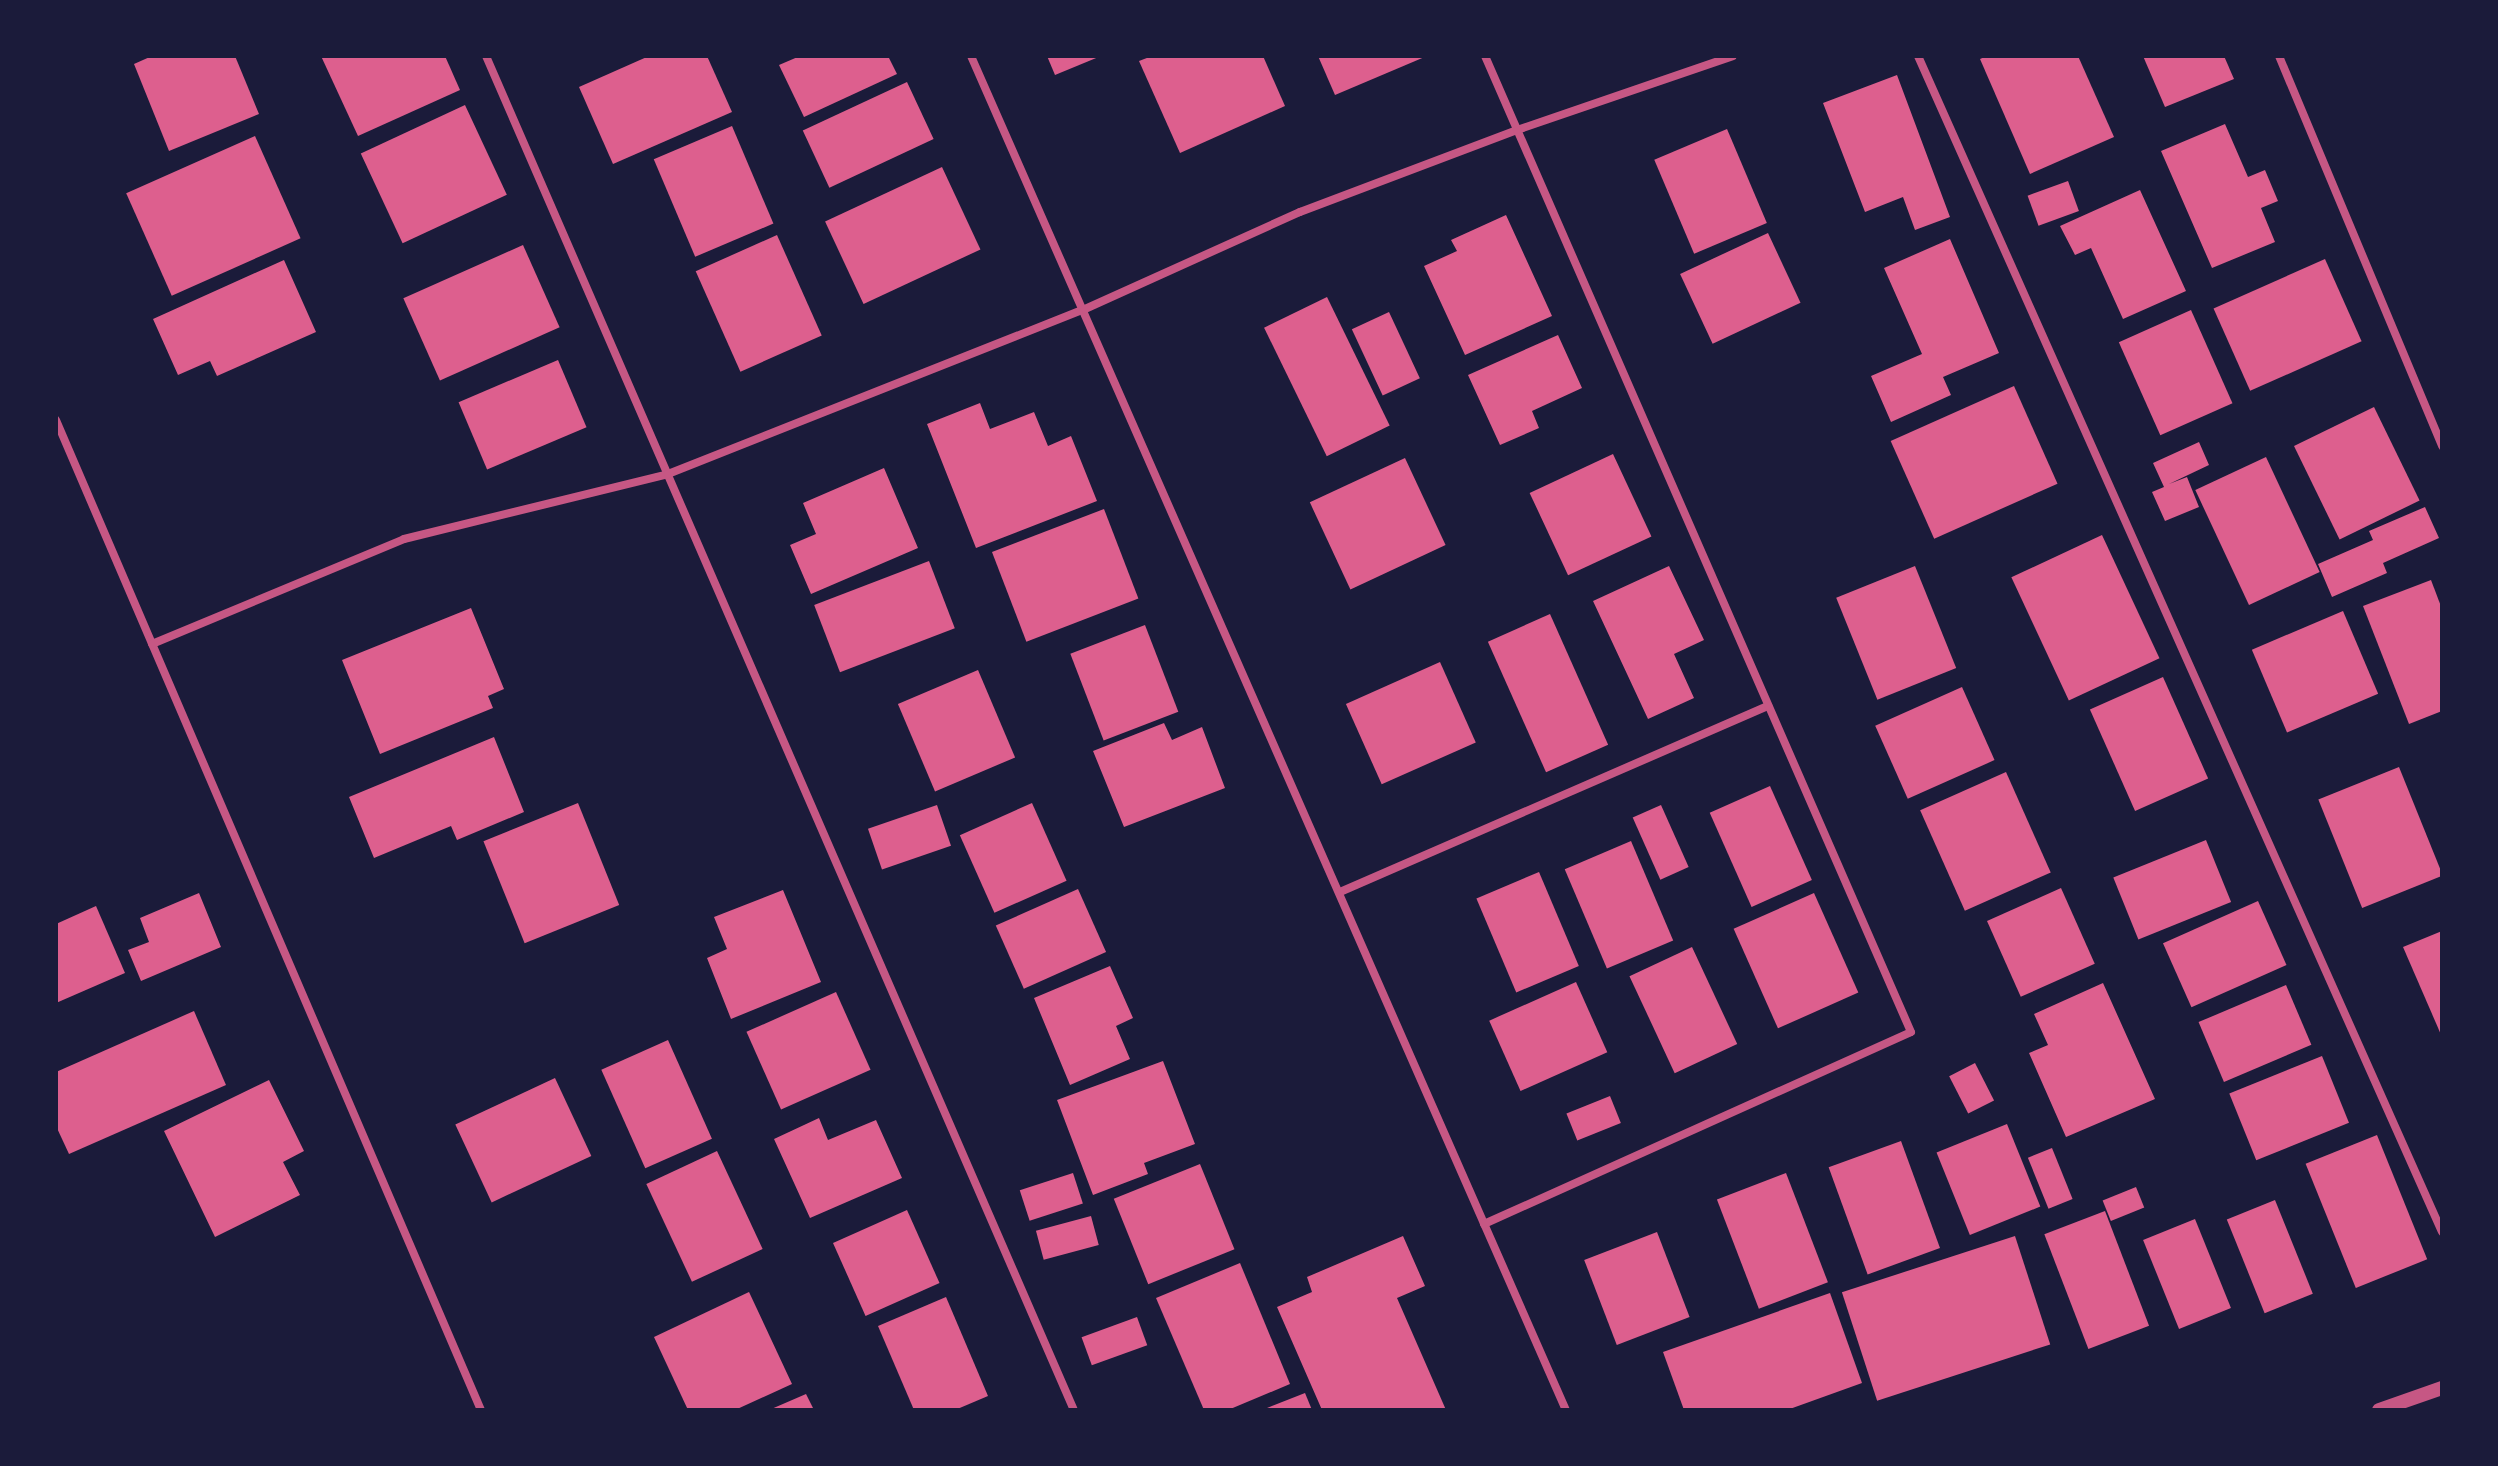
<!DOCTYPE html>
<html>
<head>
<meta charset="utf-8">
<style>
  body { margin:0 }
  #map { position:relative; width:2498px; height:1466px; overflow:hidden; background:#1b1b3a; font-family:"IBM Plex Serif",serif }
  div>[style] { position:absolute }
  .building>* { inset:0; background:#dd5f8e; transform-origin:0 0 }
  .minor>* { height:8px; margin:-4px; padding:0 4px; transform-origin:4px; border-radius:4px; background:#c65784 }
  .tertiary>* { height:14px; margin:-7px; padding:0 7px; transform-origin:7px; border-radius:7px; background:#c65784 }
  span { translate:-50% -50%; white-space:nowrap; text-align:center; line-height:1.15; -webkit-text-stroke:8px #1b1b3a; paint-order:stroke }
  .frame { position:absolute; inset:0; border:58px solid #1b1b3a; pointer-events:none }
</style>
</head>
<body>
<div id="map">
  <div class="building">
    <i style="clip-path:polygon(152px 56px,235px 56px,259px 114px,169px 151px,134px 64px)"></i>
    <i style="clip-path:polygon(321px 56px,445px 56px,460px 90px,358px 136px)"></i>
    <i style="clip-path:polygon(649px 56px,707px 56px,732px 112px,613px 164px,579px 87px)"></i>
    <i style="clip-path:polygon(800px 56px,888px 56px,897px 74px,804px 117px,779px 65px)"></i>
    <i style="clip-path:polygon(1047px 56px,1101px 56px,1055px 75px)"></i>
    <i style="clip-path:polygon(1152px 56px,1263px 56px,1285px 106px,1180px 153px,1139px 61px)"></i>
    <i style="clip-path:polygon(1318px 56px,1427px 56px,1335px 95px)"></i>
    <i style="clip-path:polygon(1987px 56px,2078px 56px,2114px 137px,2030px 174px,1980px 59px)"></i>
    <i style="clip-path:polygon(2143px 56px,2224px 56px,2234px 79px,2165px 107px)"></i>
    <i style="clip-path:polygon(1897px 75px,1950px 217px,1915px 230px,1903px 197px,1865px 212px,1823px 103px)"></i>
    <i style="left:907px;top:82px;width:63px;height:115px;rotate:65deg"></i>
    <i style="left:465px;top:105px;width:99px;height:115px;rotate:65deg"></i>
    <i style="clip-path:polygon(2225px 124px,2248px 177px,2265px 170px,2278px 201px,2261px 208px,2275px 242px,2212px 268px,2161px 151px)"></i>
    <i style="left:732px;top:126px;width:106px;height:85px;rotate:67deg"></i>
    <i style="left:1727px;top:129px;width:102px;height:79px;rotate:67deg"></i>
    <i style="left:255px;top:136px;width:112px;height:141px;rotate:66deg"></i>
    <i style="left:942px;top:167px;width:91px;height:129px;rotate:65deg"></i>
    <i style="left:2068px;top:181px;width:32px;height:43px;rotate:70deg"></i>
    <i style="clip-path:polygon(2140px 190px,2186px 291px,2123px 319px,2091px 248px,2075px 255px,2060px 226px)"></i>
    <i style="clip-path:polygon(1506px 215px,1552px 316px,1465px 355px,1424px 266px,1457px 251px,1451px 240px)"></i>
    <i style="left:1768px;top:233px;width:77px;height:97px;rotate:65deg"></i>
    <i style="left:777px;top:235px;width:110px;height:89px;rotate:66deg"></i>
    <i style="clip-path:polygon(1950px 239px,1999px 353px,1943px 377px,1951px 395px,1891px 422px,1871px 376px,1922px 354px,1884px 268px)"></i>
    <i style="left:523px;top:245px;width:90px;height:131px;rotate:66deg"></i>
    <i style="left:2325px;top:259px;width:90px;height:122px;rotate:66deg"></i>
    <i style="clip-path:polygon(284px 260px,316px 332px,217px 376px,210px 361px,178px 375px,153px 319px)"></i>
    <i style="left:1327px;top:297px;width:143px;height:70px;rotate:64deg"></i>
    <i style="left:2191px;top:310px;width:102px;height:79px;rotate:66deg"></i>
    <i style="left:1389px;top:312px;width:73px;height:41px;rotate:65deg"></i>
    <i style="clip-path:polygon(1558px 335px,1582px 388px,1532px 411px,1539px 428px,1500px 445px,1468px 375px)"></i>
    <i style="left:558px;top:360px;width:73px;height:108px;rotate:67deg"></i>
    <i style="left:2014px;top:386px;width:107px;height:135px;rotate:66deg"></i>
    <i style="clip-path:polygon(980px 403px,990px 429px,1034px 412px,1048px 446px,1071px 436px,1097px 501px,976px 548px,927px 424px)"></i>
    <i style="left:2374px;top:407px;width:104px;height:89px;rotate:64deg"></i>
    <i style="clip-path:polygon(2199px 442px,2209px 465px,2169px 484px,2187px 477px,2199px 507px,2165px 521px,2152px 492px,2164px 487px,2153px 463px)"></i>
    <i style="left:1613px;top:454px;width:91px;height:92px;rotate:65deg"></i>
    <i style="left:2266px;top:457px;width:127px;height:78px;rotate:65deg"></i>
    <i style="left:1405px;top:458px;width:96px;height:105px;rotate:65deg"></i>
    <i style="clip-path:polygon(884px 468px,918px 548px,811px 594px,790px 545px,816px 534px,803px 503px)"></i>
    <i style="clip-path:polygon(2425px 507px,2439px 538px,2383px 563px,2387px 573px,2332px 597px,2318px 564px,2373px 540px,2369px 531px)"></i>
    <i style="left:1104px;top:509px;width:96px;height:120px;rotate:69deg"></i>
    <i style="left:2102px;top:535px;width:136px;height:100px;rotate:65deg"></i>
    <i style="left:929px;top:561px;width:72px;height:123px;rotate:69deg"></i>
    <i style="clip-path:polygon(1669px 566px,1704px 640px,1674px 654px,1694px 698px,1648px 719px,1593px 601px)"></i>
    <i style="left:1915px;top:566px;width:110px;height:85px;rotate:68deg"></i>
    <i style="clip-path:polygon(2431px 580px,2442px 609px,2442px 711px,2409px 724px,2363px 606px)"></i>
    <i style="clip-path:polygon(471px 608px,504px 689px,488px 696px,493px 708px,380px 754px,342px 660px)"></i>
    <i style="left:2343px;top:611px;width:90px;height:99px;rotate:67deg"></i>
    <i style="left:1550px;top:614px;width:143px;height:68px;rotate:66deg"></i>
    <i style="left:1145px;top:625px;width:93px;height:80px;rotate:69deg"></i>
    <i style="left:1440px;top:662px;width:88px;height:103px;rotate:66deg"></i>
    <i style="left:978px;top:670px;width:95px;height:87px;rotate:67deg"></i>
    <i style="left:2163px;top:677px;width:111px;height:80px;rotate:66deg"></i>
    <i style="left:1962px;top:687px;width:80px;height:95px;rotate:66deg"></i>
    <i style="clip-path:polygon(1164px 723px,1172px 740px,1202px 727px,1225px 788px,1124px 827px,1093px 751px)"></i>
    <i style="clip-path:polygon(494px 737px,524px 812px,457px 840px,451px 826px,374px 858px,349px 797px)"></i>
    <i style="left:2399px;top:767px;width:117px;height:87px;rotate:68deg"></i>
    <i style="left:2006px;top:772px;width:110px;height:94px;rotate:66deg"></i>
    <i style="left:1770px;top:786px;width:103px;height:66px;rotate:66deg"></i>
    <i style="left:578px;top:803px;width:110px;height:102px;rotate:68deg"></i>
    <i style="left:1032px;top:803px;width:85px;height:79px;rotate:66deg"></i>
    <i style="left:937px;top:805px;width:43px;height:73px;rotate:71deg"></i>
    <i style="left:1661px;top:805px;width:68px;height:31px;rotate:66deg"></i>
    <i style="left:2206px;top:840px;width:67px;height:100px;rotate:68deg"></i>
    <i style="left:1631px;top:841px;width:108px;height:72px;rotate:67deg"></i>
    <i style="left:1539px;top:872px;width:102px;height:68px;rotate:67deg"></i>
    <i style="left:2061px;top:888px;width:83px;height:81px;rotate:66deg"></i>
    <i style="left:1078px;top:889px;width:69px;height:90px;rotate:66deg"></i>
    <i style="clip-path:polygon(783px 890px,821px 982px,731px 1019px,707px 958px,727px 949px,714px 917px)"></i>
    <i style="clip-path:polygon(199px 893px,221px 947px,141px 981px,128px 950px,149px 942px,140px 918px)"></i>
    <i style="left:1814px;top:893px;width:109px;height:88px;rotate:66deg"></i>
    <i style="left:2258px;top:901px;width:70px;height:104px;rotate:66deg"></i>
    <i style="clip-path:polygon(96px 906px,125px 973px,56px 1003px,56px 924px)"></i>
    <i style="clip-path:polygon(2442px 931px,2442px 1037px,2403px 947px)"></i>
    <i style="left:1692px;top:947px;width:107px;height:69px;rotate:65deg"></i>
    <i style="clip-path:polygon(1110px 966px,1133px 1018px,1116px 1026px,1130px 1059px,1070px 1085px,1034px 998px)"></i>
    <i style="left:1576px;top:982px;width:77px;height:95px;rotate:66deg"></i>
    <i style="clip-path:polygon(2103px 983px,2155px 1099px,2066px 1137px,2029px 1053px,2048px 1045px,2034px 1014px)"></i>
    <i style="left:2286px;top:985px;width:65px;height:95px;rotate:67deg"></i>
    <i style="left:836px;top:992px;width:85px;height:98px;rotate:66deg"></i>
    <i style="clip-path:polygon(194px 1011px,226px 1085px,69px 1154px,56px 1126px,56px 1072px)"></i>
    <i style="left:668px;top:1040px;width:108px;height:73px;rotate:66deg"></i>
    <i style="left:2322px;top:1056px;width:72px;height:100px;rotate:68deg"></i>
    <i style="clip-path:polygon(1163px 1061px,1195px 1144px,1144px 1163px,1148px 1174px,1093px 1195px,1057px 1100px)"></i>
    <i style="left:1975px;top:1063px;width:42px;height:29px;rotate:63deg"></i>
    <i style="left:555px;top:1078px;width:86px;height:110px;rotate:65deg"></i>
    <i style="clip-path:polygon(269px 1080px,304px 1151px,283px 1162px,300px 1195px,215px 1237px,164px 1131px)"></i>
    <i style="left:1610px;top:1096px;width:29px;height:47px;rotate:68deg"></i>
    <i style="clip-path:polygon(819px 1118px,828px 1140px,876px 1120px,902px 1178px,810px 1218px,774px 1139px)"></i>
    <i style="left:2007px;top:1124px;width:89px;height:76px;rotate:68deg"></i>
    <i style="left:2377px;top:1135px;width:134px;height:77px;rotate:68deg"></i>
    <i style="left:1901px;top:1141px;width:114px;height:77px;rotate:70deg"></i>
    <i style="left:2052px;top:1148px;width:55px;height:26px;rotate:68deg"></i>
    <i style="left:717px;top:1151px;width:108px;height:78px;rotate:65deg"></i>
    <i style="left:1200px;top:1164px;width:92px;height:93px;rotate:68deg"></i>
    <i style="left:1073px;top:1173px;width:32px;height:56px;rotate:72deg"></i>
    <i style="left:1786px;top:1173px;width:117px;height:74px;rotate:69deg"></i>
    <i style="left:2136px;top:1187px;width:22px;height:36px;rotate:68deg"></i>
    <i style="left:2275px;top:1200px;width:101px;height:52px;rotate:68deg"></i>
    <i style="left:907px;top:1210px;width:80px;height:81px;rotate:66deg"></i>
    <i style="left:2105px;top:1211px;width:123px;height:65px;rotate:69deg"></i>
    <i style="left:1091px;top:1216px;width:30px;height:57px;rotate:75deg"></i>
    <i style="left:2195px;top:1219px;width:96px;height:56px;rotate:68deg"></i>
    <i style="left:1657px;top:1232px;width:91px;height:78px;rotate:69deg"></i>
    <i style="clip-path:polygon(1403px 1236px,1425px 1286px,1397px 1298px,1446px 1410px,1322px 1410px,1277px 1307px,1312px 1292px,1307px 1277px)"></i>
    <i style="left:2015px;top:1236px;width:114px;height:182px;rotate:72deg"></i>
    <i style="clip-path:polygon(1240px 1263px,1290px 1384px,1228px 1410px,1204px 1410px,1156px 1298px)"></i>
    <i style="clip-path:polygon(749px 1292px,792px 1384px,735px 1410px,688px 1410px,654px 1337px)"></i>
    <i style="clip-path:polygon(1830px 1293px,1862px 1383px,1787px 1410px,1684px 1410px,1663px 1352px)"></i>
    <i style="clip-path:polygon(946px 1297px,988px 1396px,955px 1410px,914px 1410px,878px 1326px)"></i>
    <i style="left:1137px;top:1317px;width:30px;height:59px;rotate:70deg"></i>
    <i style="clip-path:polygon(1305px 1393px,1312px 1410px,1262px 1410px)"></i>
    <i style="clip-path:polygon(806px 1394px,814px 1410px,769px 1410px)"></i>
  </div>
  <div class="minor">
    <i style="left:486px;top:56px;width:1476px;rotate:66.53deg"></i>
    <i style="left:971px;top:56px;width:1479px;rotate:66.28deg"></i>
    <i style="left:1918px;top:56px;width:1287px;rotate:65.98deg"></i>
    <i style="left:2279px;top:56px;width:423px;rotate:67.3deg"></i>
    <i style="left:56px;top:420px;width:1077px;rotate:66.77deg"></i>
    <i style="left:152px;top:644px;width:273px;rotate:-22.6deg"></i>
    <i style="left:404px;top:539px;width:272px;rotate:-13.8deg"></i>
    <i style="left:668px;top:474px;width:448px;rotate:-21.6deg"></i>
    <i style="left:1085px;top:309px;width:236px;rotate:-24.3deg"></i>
    <i style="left:1300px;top:212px;width:232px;rotate:-20.7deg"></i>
    <i style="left:1517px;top:130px;width:228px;rotate:-18.9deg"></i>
    <i style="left:1340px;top:892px;width:467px;rotate:-23.5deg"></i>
    <i style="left:1484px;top:1224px;width:468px;rotate:-24.2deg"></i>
    <i style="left:1911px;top:1032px;width:1065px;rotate:-113.58deg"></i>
  </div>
  <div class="tertiary">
    <i style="left:2379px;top:1410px;width:67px;rotate:-19.2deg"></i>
  </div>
  <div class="frame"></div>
</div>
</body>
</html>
